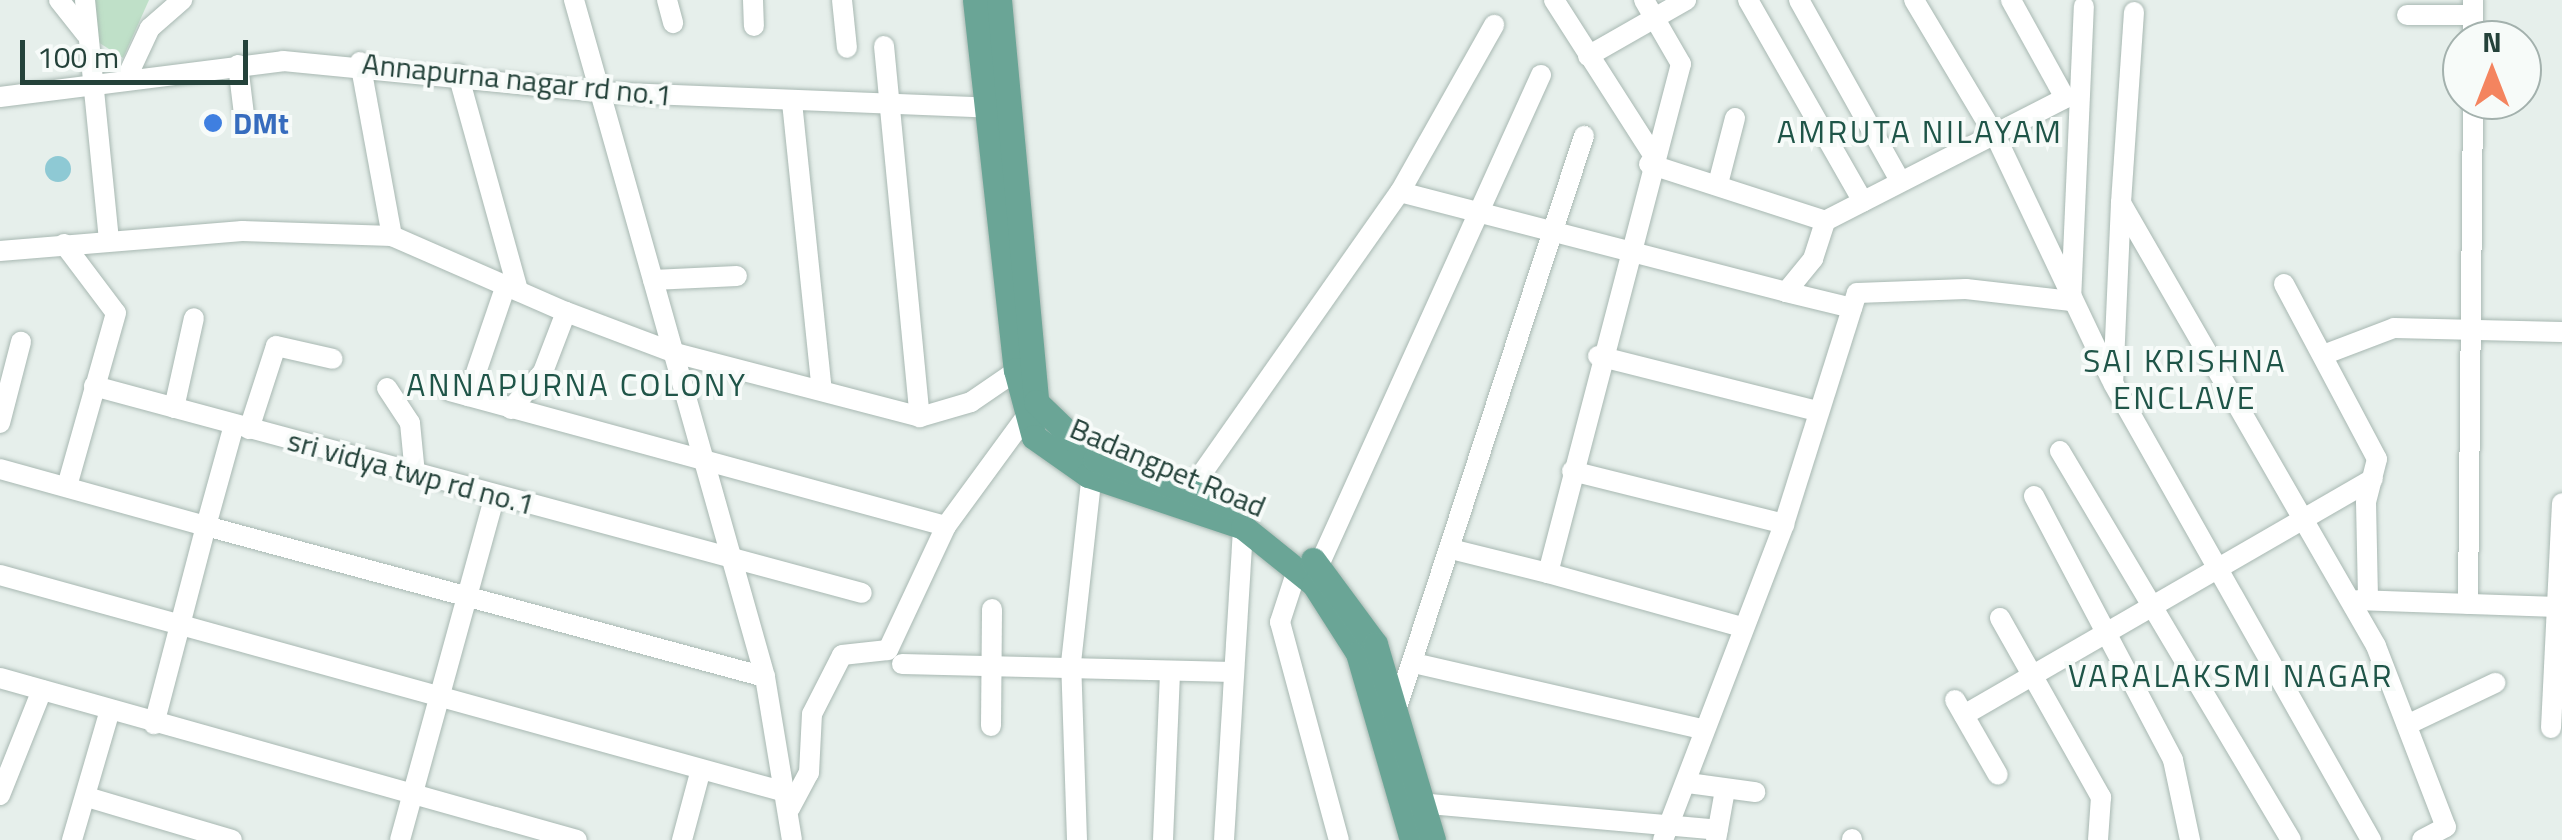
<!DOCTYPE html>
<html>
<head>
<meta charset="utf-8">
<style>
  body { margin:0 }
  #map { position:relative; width:2562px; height:840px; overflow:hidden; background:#e6efeb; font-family:"Titillium Web",sans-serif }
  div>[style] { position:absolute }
  .green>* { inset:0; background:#bfe0c8 }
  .water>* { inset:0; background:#8ec9d4 }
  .round { border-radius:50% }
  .roads { filter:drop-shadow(0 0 2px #a8b8b2) drop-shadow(0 0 2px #a8b8b2) }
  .minor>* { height:20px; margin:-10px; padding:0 10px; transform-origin:10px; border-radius:10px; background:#fff }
  .major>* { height:25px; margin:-12.5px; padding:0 12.5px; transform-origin:12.5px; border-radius:12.5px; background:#6aa596 }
  .dots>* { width:28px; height:28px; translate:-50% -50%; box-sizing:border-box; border:5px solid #f7fbf9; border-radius:50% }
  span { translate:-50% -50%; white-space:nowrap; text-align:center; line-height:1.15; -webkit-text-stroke:8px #f7fbf9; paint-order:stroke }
  .street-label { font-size:30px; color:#24423a }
  .shop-label { font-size:30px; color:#366cbe; font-weight:700 }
  .left { translate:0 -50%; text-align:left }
  .neighbourhood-label { font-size:32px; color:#1f5548; letter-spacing:2.5px }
  .north { position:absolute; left:2442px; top:20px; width:100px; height:100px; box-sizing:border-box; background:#f7fbf9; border:2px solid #a3b1ad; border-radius:50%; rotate:0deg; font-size:28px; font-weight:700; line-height:40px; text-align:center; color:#24423a }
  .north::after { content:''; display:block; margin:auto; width:35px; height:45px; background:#f4845f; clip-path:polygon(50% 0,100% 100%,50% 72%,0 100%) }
  .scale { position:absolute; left:20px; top:40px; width:228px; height:45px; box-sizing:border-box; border:5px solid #24423a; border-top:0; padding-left:12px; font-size:30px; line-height:35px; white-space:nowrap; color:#24423a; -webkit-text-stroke:8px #f7fbf9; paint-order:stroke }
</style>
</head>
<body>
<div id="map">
  <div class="green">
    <i style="clip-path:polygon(90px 0,149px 0,123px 58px,98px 42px)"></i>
  </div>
  <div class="water">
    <i class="round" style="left:45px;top:156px;width:26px;height:26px"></i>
  </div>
  <div class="roads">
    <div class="minor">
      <i style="left:59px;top:0;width:43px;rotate:51.5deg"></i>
      <i style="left:85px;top:0;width:241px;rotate:84.3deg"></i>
      <i style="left:574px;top:0;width:703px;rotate:74.24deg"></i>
      <i style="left:765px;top:677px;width:165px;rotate:80.6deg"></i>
      <i style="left:667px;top:0;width:24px;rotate:75deg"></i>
      <i style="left:753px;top:0;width:26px;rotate:88deg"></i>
      <i style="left:842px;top:0;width:48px;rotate:84.1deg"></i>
      <i style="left:1554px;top:0;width:182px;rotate:57.4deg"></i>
      <i style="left:1748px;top:0;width:232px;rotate:60.3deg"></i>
      <i style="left:1799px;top:0;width:207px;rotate:60.8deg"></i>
      <i style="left:1914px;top:0;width:162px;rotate:59.2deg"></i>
      <i style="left:1997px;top:139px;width:266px;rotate:64.6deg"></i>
      <i style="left:2134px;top:12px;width:191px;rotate:93.9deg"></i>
      <i style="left:2121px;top:203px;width:511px;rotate:60.07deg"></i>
      <i style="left:2376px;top:646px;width:194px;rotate:68.9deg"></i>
      <i style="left:2446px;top:827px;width:27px;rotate:152deg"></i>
      <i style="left:2407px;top:15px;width:66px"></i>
      <i style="left:2473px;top:40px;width:40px;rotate:-90deg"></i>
      <i style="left:884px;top:46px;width:373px;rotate:84.5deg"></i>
      <i style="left:1588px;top:56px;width:113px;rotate:-29.7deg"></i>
      <i style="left:360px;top:62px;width:177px;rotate:79.6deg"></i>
      <i style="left:238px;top:65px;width:58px;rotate:83.1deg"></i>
      <i style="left:458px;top:74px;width:225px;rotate:74.5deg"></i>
      <i style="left:127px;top:77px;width:54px;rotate:-64.9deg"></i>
      <i style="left:150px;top:28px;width:43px;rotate:-41.2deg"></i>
      <i style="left:0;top:97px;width:285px;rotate:-7.2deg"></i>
      <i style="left:283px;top:61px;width:316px;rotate:5.6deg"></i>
      <i style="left:597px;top:92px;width:391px;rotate:2.3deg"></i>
      <i style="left:792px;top:102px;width:284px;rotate:84.1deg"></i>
      <i style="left:1649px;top:164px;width:185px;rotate:17.9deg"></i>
      <i style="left:1825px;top:221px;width:270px;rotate:-27.1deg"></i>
      <i style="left:2065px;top:98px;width:112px;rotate:-118.9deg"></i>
      <i style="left:1719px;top:180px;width:64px;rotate:-75.5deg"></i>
      <i style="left:1400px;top:192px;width:399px;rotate:14.5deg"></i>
      <i style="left:1786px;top:292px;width:43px;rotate:-50.7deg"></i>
      <i style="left:1813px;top:259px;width:40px;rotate:-72deg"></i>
      <i style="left:2121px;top:203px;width:180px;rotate:92.5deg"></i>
      <i style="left:2113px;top:383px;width:525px;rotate:60.55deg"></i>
      <i style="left:64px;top:244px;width:86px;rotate:53deg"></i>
      <i style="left:116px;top:313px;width:180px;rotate:105.8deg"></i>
      <i style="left:0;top:251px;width:243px;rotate:-4.7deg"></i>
      <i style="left:242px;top:231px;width:150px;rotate:1.9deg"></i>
      <i style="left:392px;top:236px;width:190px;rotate:23.6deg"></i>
      <i style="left:566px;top:312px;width:64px;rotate:111deg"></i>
      <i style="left:543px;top:372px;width:49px;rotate:130.9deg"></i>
      <i style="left:653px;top:280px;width:84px;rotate:-2.7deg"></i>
      <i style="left:2284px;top:284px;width:198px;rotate:62deg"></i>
      <i style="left:2377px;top:459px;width:44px;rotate:104.3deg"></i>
      <i style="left:2366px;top:502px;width:98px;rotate:88.8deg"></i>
      <i style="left:1786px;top:292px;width:68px;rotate:13.6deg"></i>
      <i style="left:566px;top:312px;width:116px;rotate:20.6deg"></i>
      <i style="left:675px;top:353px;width:253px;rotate:14.6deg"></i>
      <i style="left:920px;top:417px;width:53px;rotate:-16.4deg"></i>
      <i style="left:971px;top:402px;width:65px;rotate:-34.4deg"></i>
      <i style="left:2323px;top:355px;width:76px;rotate:-20.8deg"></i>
      <i style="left:2394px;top:328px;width:168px;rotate:1.4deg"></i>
      <i style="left:1598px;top:356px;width:226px;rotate:14.1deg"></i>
      <i style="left:94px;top:386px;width:795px;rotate:15.08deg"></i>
      <i style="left:387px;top:388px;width:42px;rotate:56.7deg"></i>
      <i style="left:410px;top:423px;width:51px;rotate:84.4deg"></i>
      <i style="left:450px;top:391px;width:514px;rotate:15.23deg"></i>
      <i style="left:946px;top:526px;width:152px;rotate:-53.8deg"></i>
      <i style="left:468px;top:396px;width:117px;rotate:-71.1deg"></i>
      <i style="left:174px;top:408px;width:92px;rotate:-77.5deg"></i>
      <i style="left:0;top:423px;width:84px;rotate:-75.5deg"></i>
      <i style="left:234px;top:425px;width:105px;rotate:105.5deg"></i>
      <i style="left:206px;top:526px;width:579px;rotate:15.12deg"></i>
      <i style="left:249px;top:429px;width:87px;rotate:-72deg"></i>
      <i style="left:276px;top:346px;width:58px;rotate:12.8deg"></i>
      <i style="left:2060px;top:451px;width:452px;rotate:59.3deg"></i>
      <i style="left:0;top:469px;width:214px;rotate:15.5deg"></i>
      <i style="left:206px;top:526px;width:205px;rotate:104.7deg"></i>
      <i style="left:1572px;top:471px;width:219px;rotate:14deg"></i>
      <i style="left:1191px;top:489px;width:363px;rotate:-54.9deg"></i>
      <i style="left:1400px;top:192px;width:192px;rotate:-60.6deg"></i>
      <i style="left:2034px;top:496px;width:298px;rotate:62.2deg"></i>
      <i style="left:2173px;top:760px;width:82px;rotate:78deg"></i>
      <i style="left:1455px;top:550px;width:96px;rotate:13.9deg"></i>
      <i style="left:1548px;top:573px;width:526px;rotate:-75.36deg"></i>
      <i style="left:1681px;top:64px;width:74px;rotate:-120deg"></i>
      <i style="left:1319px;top:565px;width:538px;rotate:-65.63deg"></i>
      <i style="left:1298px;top:567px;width:58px;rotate:108.1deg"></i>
      <i style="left:1280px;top:622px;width:226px;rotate:74.9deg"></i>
      <i style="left:1548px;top:573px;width:201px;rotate:15.6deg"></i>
      <i style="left:0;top:575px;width:819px;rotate:15.45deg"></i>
      <i style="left:2358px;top:600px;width:204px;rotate:2deg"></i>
      <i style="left:2468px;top:604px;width:504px;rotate:-89.43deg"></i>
      <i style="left:2000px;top:618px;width:206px;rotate:60.6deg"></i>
      <i style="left:2101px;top:797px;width:43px;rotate:94deg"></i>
      <i style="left:902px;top:664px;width:331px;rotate:1.4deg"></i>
      <i style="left:1418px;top:664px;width:291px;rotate:12.9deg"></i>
      <i style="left:0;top:678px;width:599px;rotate:15.68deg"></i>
      <i style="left:1955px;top:700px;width:86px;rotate:60.2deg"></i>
      <i style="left:1397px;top:707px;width:601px;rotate:-71.87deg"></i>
      <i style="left:1964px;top:715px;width:472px;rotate:-30deg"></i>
      <i style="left:2407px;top:725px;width:98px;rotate:-25.5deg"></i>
      <i style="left:991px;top:726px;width:117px;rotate:-89.5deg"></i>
      <i style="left:2551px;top:728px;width:225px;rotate:-87.2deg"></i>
      <i style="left:1688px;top:783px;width:68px;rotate:7.7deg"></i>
      <i style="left:0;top:795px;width:113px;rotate:-68.2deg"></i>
      <i style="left:87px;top:797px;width:151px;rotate:16.5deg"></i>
      <i style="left:1407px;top:802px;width:312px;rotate:5.1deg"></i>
      <i style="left:790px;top:808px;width:40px;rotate:-62deg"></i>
      <i style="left:809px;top:773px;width:59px;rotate:-87.1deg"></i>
      <i style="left:812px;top:714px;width:66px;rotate:-63deg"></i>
      <i style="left:842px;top:655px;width:46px;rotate:-6.2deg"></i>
      <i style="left:888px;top:650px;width:137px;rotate:-64.9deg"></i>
      <i style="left:72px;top:840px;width:135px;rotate:-73.7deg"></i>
      <i style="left:400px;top:840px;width:358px;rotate:-74.6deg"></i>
      <i style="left:682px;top:840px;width:73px;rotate:-75deg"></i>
      <i style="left:1077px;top:840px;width:177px;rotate:-91.9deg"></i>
      <i style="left:1071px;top:663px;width:200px;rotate:-83.7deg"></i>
      <i style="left:1163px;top:840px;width:167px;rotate:-87.6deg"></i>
      <i style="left:1224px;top:840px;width:314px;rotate:-86.5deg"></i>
      <i style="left:1663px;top:840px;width:338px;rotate:-69deg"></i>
      <i style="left:1784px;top:524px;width:242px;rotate:-72.5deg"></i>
      <i style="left:1857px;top:293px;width:109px;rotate:-2.1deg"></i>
      <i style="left:1966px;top:289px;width:106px;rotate:6.5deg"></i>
      <i style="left:2071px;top:301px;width:295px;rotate:-87.5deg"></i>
      <i style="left:1716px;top:840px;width:51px;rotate:-79.8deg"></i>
      <i style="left:1852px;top:840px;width:1px;rotate:-90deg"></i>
    </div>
    <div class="major">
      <i style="left:975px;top:0;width:372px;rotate:83.7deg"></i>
      <i style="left:1016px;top:370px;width:69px;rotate:75deg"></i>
      <i style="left:1034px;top:437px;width:66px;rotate:35.1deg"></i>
      <i style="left:1088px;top:475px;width:163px;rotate:18.5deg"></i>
      <i style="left:1243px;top:527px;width:91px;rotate:38.8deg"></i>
      <i style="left:1314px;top:584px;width:82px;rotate:57.5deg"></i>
      <i style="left:1358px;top:653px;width:195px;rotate:73.9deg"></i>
      <i style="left:999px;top:0;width:404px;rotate:84.7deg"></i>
      <i style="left:1036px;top:402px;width:82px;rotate:44deg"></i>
      <i style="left:1095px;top:459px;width:148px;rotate:18.9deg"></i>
      <i style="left:1313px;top:560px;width:104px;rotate:53.6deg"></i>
      <i style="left:1375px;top:644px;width:204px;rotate:73.5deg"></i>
    </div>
  </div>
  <div class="dots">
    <i style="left:213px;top:123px;background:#3f7fe0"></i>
  </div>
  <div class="street-label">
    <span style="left:517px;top:79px;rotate:6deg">Annapurna nagar rd no.1</span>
    <span style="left:1168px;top:467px;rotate:23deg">Badangpet Road</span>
    <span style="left:411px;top:472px;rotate:15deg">sri vidya twp rd no.1</span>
  </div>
  <div class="shop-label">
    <span class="left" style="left:233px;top:123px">DMt</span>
  </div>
  <div class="neighbourhood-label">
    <span style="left:1920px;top:131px">AMRUTA NILAYAM</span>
    <span style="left:2185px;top:379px">SAI KRISHNA<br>ENCLAVE</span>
    <span style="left:577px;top:384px">ANNAPURNA COLONY</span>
    <span style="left:2231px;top:675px">VARALAKSMI NAGAR</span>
  </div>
  <div class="north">N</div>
  <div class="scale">100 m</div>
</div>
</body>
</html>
